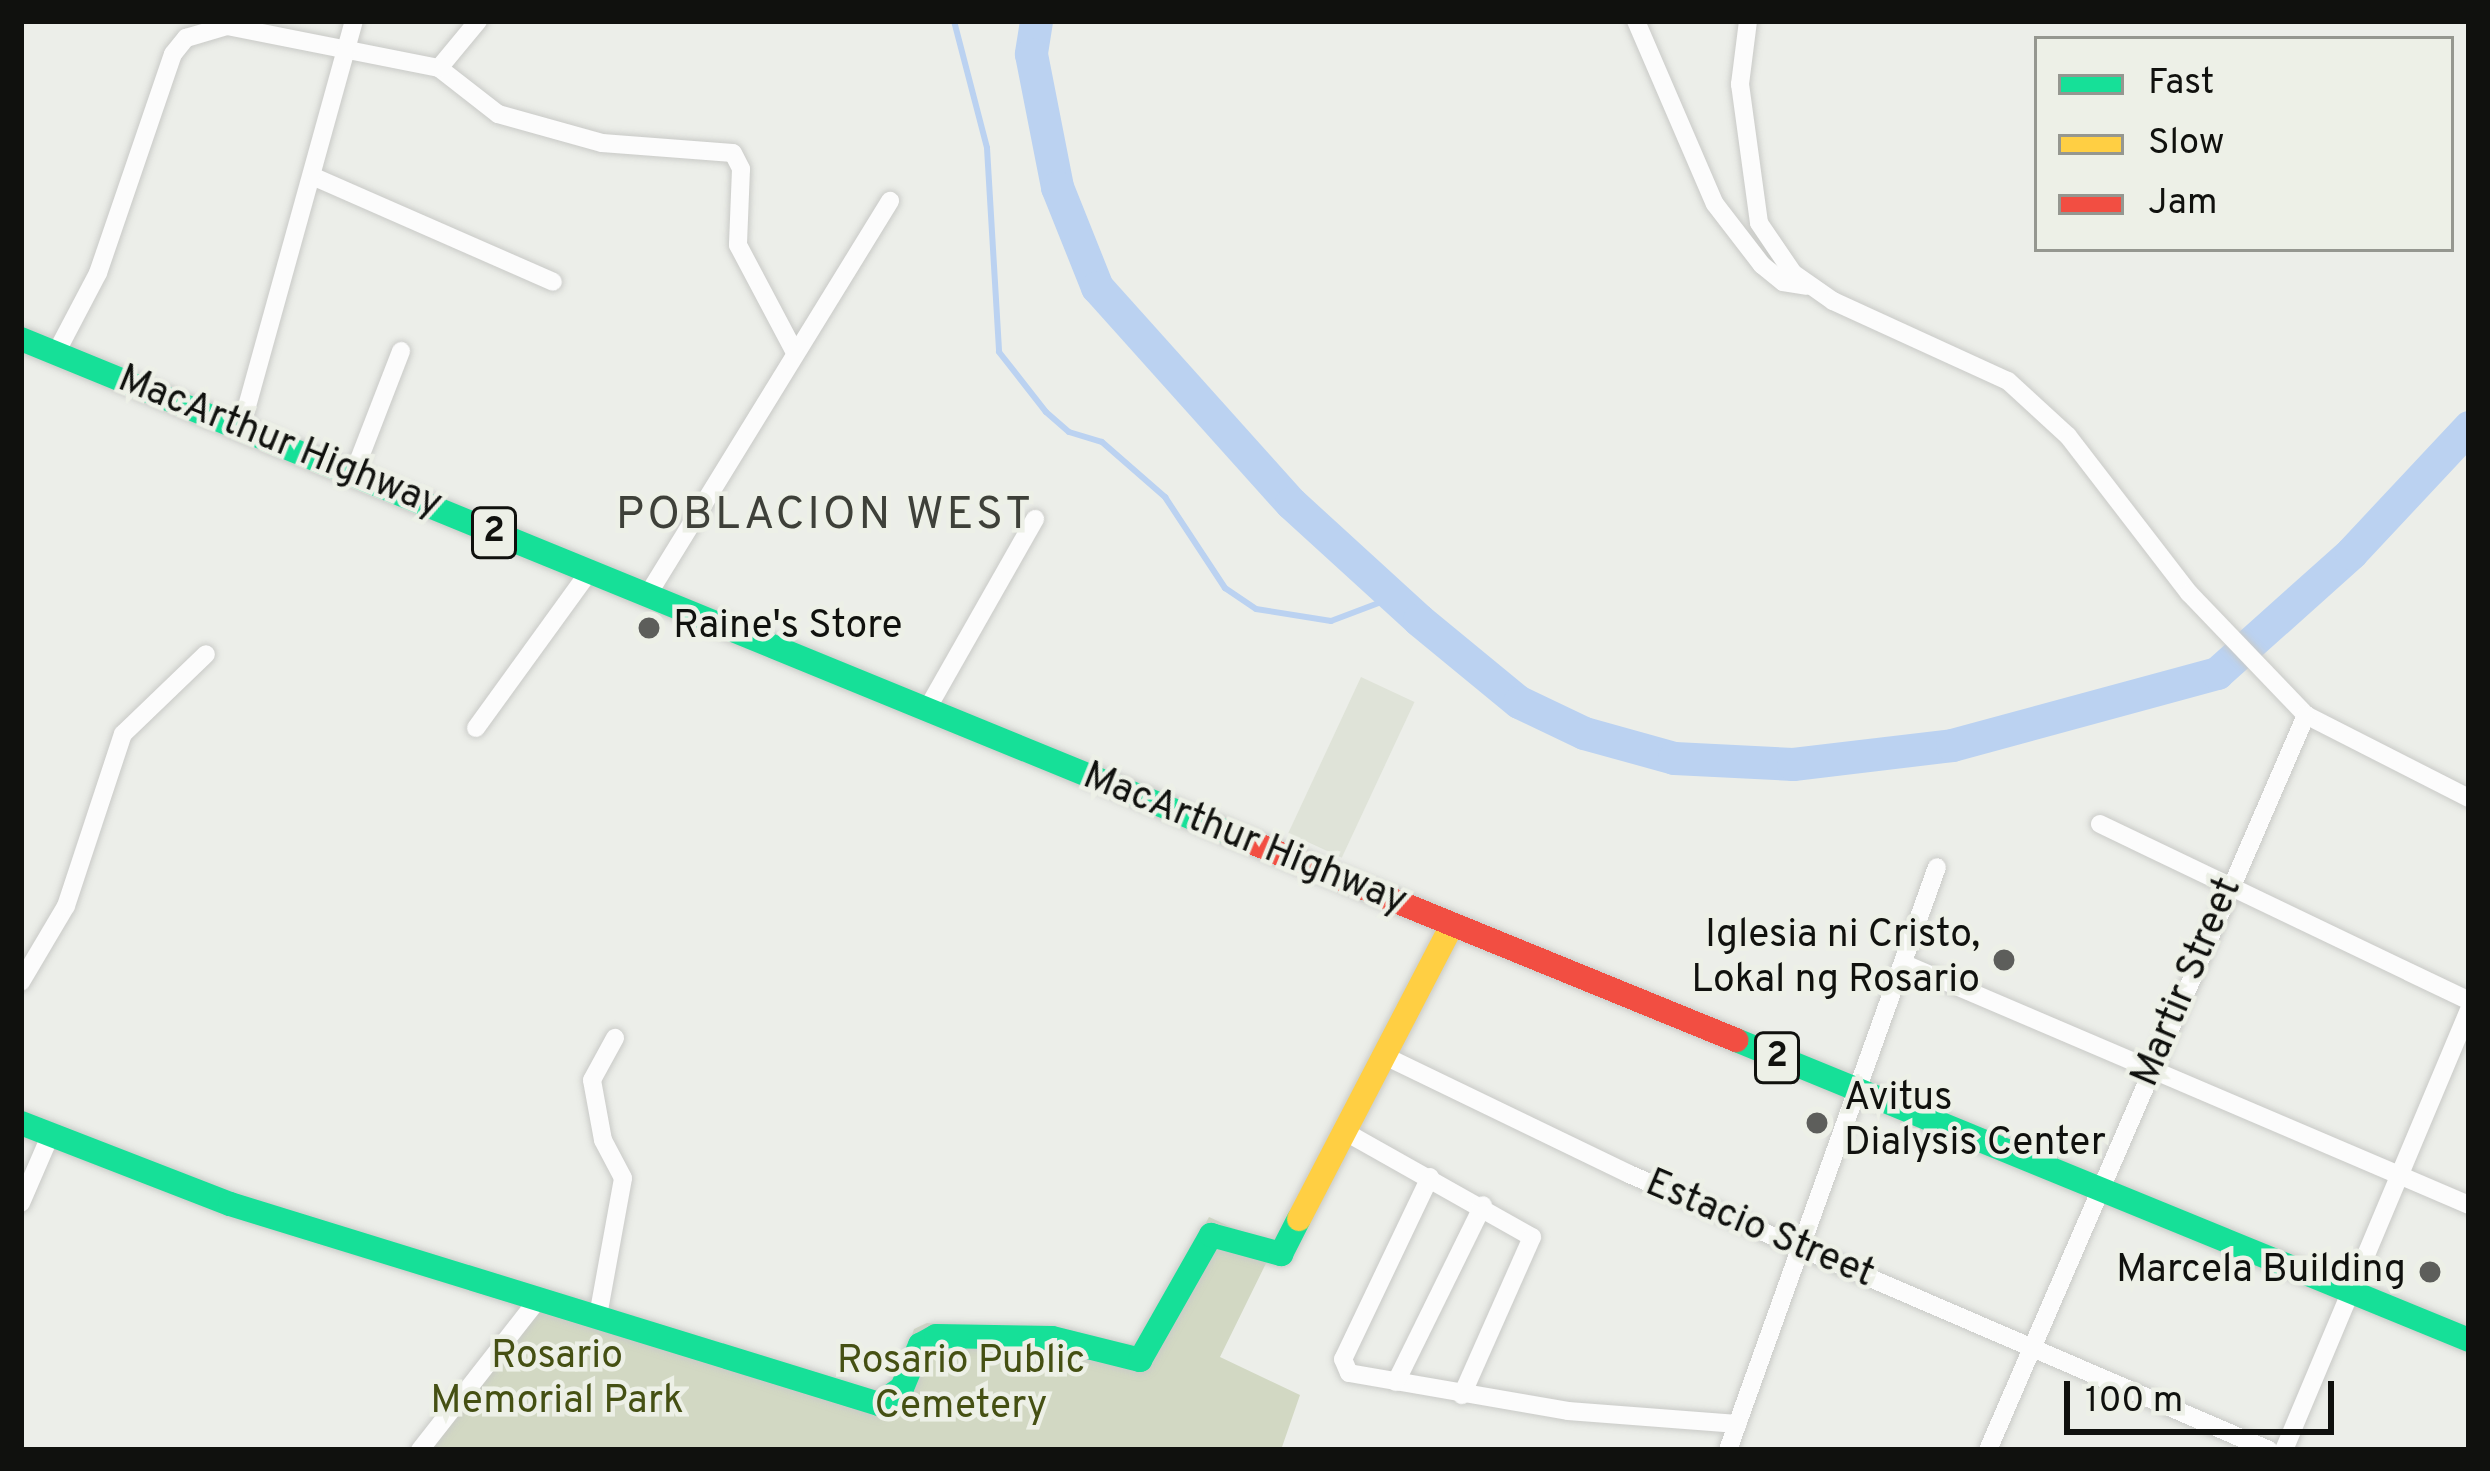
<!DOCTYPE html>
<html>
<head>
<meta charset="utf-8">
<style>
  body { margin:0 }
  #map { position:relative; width:2490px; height:1471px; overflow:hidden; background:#eceee9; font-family:Overpass,sans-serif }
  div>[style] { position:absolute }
  .built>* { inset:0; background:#dfe3d8; transform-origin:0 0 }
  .green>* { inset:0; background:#d2d8c3 }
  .stream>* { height:6px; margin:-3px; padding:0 3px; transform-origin:3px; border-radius:3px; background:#bbd2f1 }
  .river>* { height:33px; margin:-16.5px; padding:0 16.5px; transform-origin:16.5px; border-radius:16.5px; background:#bbd2f1 }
  .roads { filter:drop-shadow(0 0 3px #c9cac7) drop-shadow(0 0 3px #c9cac7) }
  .street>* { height:18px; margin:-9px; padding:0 9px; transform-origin:9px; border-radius:9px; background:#fcfcfc }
  .fast>* { height:24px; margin:-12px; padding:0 12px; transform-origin:12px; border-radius:12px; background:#16e098 }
  .slow>* { height:24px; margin:-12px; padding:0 12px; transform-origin:12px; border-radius:12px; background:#ffcf43 }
  .jam>* { height:24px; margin:-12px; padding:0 12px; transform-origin:12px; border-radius:12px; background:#f24e42 }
  .dots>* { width:33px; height:33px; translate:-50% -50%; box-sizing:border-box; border:6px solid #edf0e7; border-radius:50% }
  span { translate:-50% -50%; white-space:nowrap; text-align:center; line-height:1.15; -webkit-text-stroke:9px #edf0e7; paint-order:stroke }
  .shield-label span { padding:3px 9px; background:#edf0e7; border:3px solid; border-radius:9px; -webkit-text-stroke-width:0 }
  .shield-label { font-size:36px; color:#10110e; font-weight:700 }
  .street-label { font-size:39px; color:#10110e }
  .poi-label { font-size:39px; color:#10110e }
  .left { translate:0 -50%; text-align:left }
  .right { translate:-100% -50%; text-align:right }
  .park-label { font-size:39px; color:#455013 }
  .quarter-label { font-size:45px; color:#3e4039; letter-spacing:3px }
  .frame { position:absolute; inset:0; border:24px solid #10110e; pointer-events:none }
  .legend { position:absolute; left:2034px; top:36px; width:420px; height:216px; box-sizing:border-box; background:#edf0e7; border:3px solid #959790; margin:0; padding:15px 21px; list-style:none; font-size:36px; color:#10110e }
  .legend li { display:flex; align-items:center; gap:24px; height:60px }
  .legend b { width:60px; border:3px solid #959790 }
  .scale { position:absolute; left:2064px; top:1381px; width:270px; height:54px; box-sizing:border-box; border:6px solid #10110e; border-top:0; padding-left:15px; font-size:36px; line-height:42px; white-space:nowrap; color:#10110e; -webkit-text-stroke:9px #edf0e7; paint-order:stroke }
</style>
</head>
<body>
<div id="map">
  <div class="built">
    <i style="left:1361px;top:677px;width:59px;height:172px;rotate:25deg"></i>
  </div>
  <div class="green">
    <i style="clip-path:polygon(1209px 1217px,1274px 1247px,1220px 1357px,1300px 1395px,1281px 1450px,416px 1450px,532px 1302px,874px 1411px,896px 1386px,914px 1329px,927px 1323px,1140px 1345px)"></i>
  </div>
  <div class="stream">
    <i style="left:954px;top:21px;width:131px;rotate:75.4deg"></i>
    <i style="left:987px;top:148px;width:204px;rotate:86.6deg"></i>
    <i style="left:999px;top:352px;width:76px;rotate:51.9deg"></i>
    <i style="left:1046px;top:412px;width:30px;rotate:41deg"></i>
    <i style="left:1069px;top:432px;width:34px;rotate:17deg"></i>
    <i style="left:1102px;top:442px;width:84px;rotate:41.1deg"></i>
    <i style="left:1165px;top:497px;width:109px;rotate:56.6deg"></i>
    <i style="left:1225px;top:588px;width:37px;rotate:34deg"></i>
    <i style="left:1256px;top:609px;width:76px;rotate:9.1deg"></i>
    <i style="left:1331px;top:621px;width:65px;rotate:-20.7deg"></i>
  </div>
  <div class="river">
    <i style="left:1036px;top:21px;width:33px;rotate:99deg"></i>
    <i style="left:1031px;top:54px;width:136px;rotate:78.9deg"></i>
    <i style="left:1057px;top:187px;width:108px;rotate:68.2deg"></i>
    <i style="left:1097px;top:287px;width:290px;rotate:48.1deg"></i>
    <i style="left:1291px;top:503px;width:173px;rotate:42.4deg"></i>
    <i style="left:1419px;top:620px;width:129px;rotate:39.4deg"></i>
    <i style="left:1519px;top:702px;width:72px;rotate:25.5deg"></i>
    <i style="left:1584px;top:733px;width:93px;rotate:15.5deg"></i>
    <i style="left:1674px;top:758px;width:119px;rotate:2.9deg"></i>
    <i style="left:1793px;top:764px;width:160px;rotate:-6.8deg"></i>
    <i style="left:1952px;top:745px;width:275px;rotate:-15.2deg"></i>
    <i style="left:2217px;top:673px;width:180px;rotate:-41.8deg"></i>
    <i style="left:2351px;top:553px;width:173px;rotate:-46.9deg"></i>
  </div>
  <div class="roads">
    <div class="street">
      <i style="left:1636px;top:21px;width:199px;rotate:66.7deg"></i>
      <i style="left:1715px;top:204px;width:77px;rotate:52.4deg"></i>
      <i style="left:1762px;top:265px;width:27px;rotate:39deg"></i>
      <i style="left:1783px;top:282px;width:24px;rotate:9deg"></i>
      <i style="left:1748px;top:21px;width:64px;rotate:97.2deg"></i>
      <i style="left:1740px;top:84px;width:140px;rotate:82.2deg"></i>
      <i style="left:1759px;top:223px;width:60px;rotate:55.8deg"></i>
      <i style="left:1793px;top:273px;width:49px;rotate:35deg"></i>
      <i style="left:1833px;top:301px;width:192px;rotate:24.6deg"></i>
      <i style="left:2008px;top:381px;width:81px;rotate:42.5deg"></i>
      <i style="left:2068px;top:436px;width:198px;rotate:52.4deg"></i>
      <i style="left:2189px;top:593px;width:169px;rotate:46.2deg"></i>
      <i style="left:2306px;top:715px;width:183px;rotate:27deg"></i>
      <i style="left:439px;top:68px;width:75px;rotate:37.9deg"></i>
      <i style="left:498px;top:114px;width:108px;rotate:15.6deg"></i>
      <i style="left:602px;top:143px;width:131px;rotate:4.4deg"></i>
      <i style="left:733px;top:153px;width:18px;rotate:63deg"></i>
      <i style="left:741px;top:169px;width:76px;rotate:92.3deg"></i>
      <i style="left:738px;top:245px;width:118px;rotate:62.1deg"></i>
      <i style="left:312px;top:176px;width:263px;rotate:23.7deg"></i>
      <i style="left:56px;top:353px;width:90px;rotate:-62.3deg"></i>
      <i style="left:98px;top:273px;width:231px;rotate:-71.1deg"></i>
      <i style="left:173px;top:54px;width:21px;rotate:-51deg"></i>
      <i style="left:186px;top:38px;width:43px;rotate:-16.3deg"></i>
      <i style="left:227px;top:26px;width:216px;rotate:11.2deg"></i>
      <i style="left:439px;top:68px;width:61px;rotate:-50.3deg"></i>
      <i style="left:241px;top:428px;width:422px;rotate:-74.5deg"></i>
      <i style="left:353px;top:475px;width:133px;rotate:-68.8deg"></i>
      <i style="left:647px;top:596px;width:464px;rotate:-58.4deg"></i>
      <i style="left:926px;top:711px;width:221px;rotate:-60.4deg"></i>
      <i style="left:476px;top:728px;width:193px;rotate:-54.1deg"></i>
      <i style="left:2100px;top:824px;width:409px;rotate:25.6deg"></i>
      <i style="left:1907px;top:965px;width:611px;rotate:23.12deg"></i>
      <i style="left:21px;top:982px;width:88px;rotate:-59.4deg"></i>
      <i style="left:66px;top:906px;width:181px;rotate:-71.7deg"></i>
      <i style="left:123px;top:734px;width:115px;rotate:-43.9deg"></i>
      <i style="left:1389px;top:1058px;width:267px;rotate:25.8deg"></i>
      <i style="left:1629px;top:1174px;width:697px;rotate:23.33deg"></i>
      <i style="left:1349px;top:1134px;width:210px;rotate:29.4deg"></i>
      <i style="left:1532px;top:1237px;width:173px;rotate:113.9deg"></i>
      <i style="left:1430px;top:1177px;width:202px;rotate:115.5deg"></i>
      <i style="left:1343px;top:1359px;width:15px;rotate:67deg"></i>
      <i style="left:1349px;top:1373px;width:222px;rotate:9.8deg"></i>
      <i style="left:1568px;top:1411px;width:170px;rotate:4.4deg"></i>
      <i style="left:21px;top:1203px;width:73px;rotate:-66.6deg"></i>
      <i style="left:598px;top:1316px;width:140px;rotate:-79.7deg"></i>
      <i style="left:623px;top:1178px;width:43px;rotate:-117.8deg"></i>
      <i style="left:603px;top:1140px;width:61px;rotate:-100.4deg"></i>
      <i style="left:592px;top:1080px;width:48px;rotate:-61.3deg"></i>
      <i style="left:1396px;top:1382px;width:197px;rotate:-63.8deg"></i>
      <i style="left:420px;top:1450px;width:193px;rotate:-51.9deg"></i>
      <i style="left:1728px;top:1450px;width:619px;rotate:-70.28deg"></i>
      <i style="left:1988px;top:1450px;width:801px;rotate:-66.6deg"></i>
      <i style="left:2284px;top:1450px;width:478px;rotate:-67.2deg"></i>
    </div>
    <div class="fast">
      <i style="left:21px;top:339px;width:1305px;rotate:22.24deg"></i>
      <i style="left:1736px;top:1040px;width:792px;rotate:22.26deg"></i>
      <i style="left:21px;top:1123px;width:224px;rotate:21.2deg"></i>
      <i style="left:230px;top:1204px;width:679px;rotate:17.13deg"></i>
      <i style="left:879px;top:1404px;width:28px;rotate:-35deg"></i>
      <i style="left:902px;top:1388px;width:47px;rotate:-67.3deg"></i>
      <i style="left:920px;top:1345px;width:18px;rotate:-29deg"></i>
      <i style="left:936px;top:1336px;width:116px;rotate:1deg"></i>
      <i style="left:1052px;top:1338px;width:91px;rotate:14deg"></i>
      <i style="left:1140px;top:1360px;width:144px;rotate:-60.4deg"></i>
      <i style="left:1211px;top:1235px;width:73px;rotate:15.2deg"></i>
      <i style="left:1281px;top:1254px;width:39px;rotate:-63deg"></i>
    </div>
    <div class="slow">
      <i style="left:1299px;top:1219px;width:331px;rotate:-62.5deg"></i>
    </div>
    <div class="jam">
      <i style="left:1229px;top:833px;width:548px;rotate:22.21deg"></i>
    </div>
  </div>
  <div class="dots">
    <i style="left:649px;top:628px;background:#5d5e5b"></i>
    <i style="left:2004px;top:960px;background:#5d5e5b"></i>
    <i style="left:1817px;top:1123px;background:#5d5e5b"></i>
    <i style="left:2430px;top:1272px;background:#5d5e5b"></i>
  </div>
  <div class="shield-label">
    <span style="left:494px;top:533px">2</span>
    <span style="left:1777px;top:1058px">2</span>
  </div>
  <div class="street-label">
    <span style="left:279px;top:444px;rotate:22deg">MacArthur Highway</span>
    <span style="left:1244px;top:841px;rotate:22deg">MacArthur Highway</span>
    <span style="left:2189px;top:983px;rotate:-67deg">Martir Street</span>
    <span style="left:1759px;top:1231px;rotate:23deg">Estacio Street</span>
  </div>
  <div class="poi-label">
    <span class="left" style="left:673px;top:628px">Raine's Store</span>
    <span class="right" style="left:1980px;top:960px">Iglesia ni Cristo,<br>Lokal ng Rosario</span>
    <span class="left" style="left:1844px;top:1123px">Avitus<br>Dialysis Center</span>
    <span class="right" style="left:2406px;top:1272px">Marcela Building</span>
  </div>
  <div class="park-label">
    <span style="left:557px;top:1381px">Rosario<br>Memorial Park</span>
    <span style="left:961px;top:1386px">Rosario Public<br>Cemetery</span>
  </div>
  <div class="quarter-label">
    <span style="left:825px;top:517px">POBLACION WEST</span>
  </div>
  <div class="frame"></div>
  <ul class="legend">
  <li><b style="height:15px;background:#16e098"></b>Fast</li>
  <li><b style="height:15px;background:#ffcf43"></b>Slow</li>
  <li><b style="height:15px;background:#f24e42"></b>Jam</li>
  </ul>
  <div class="scale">100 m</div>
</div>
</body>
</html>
